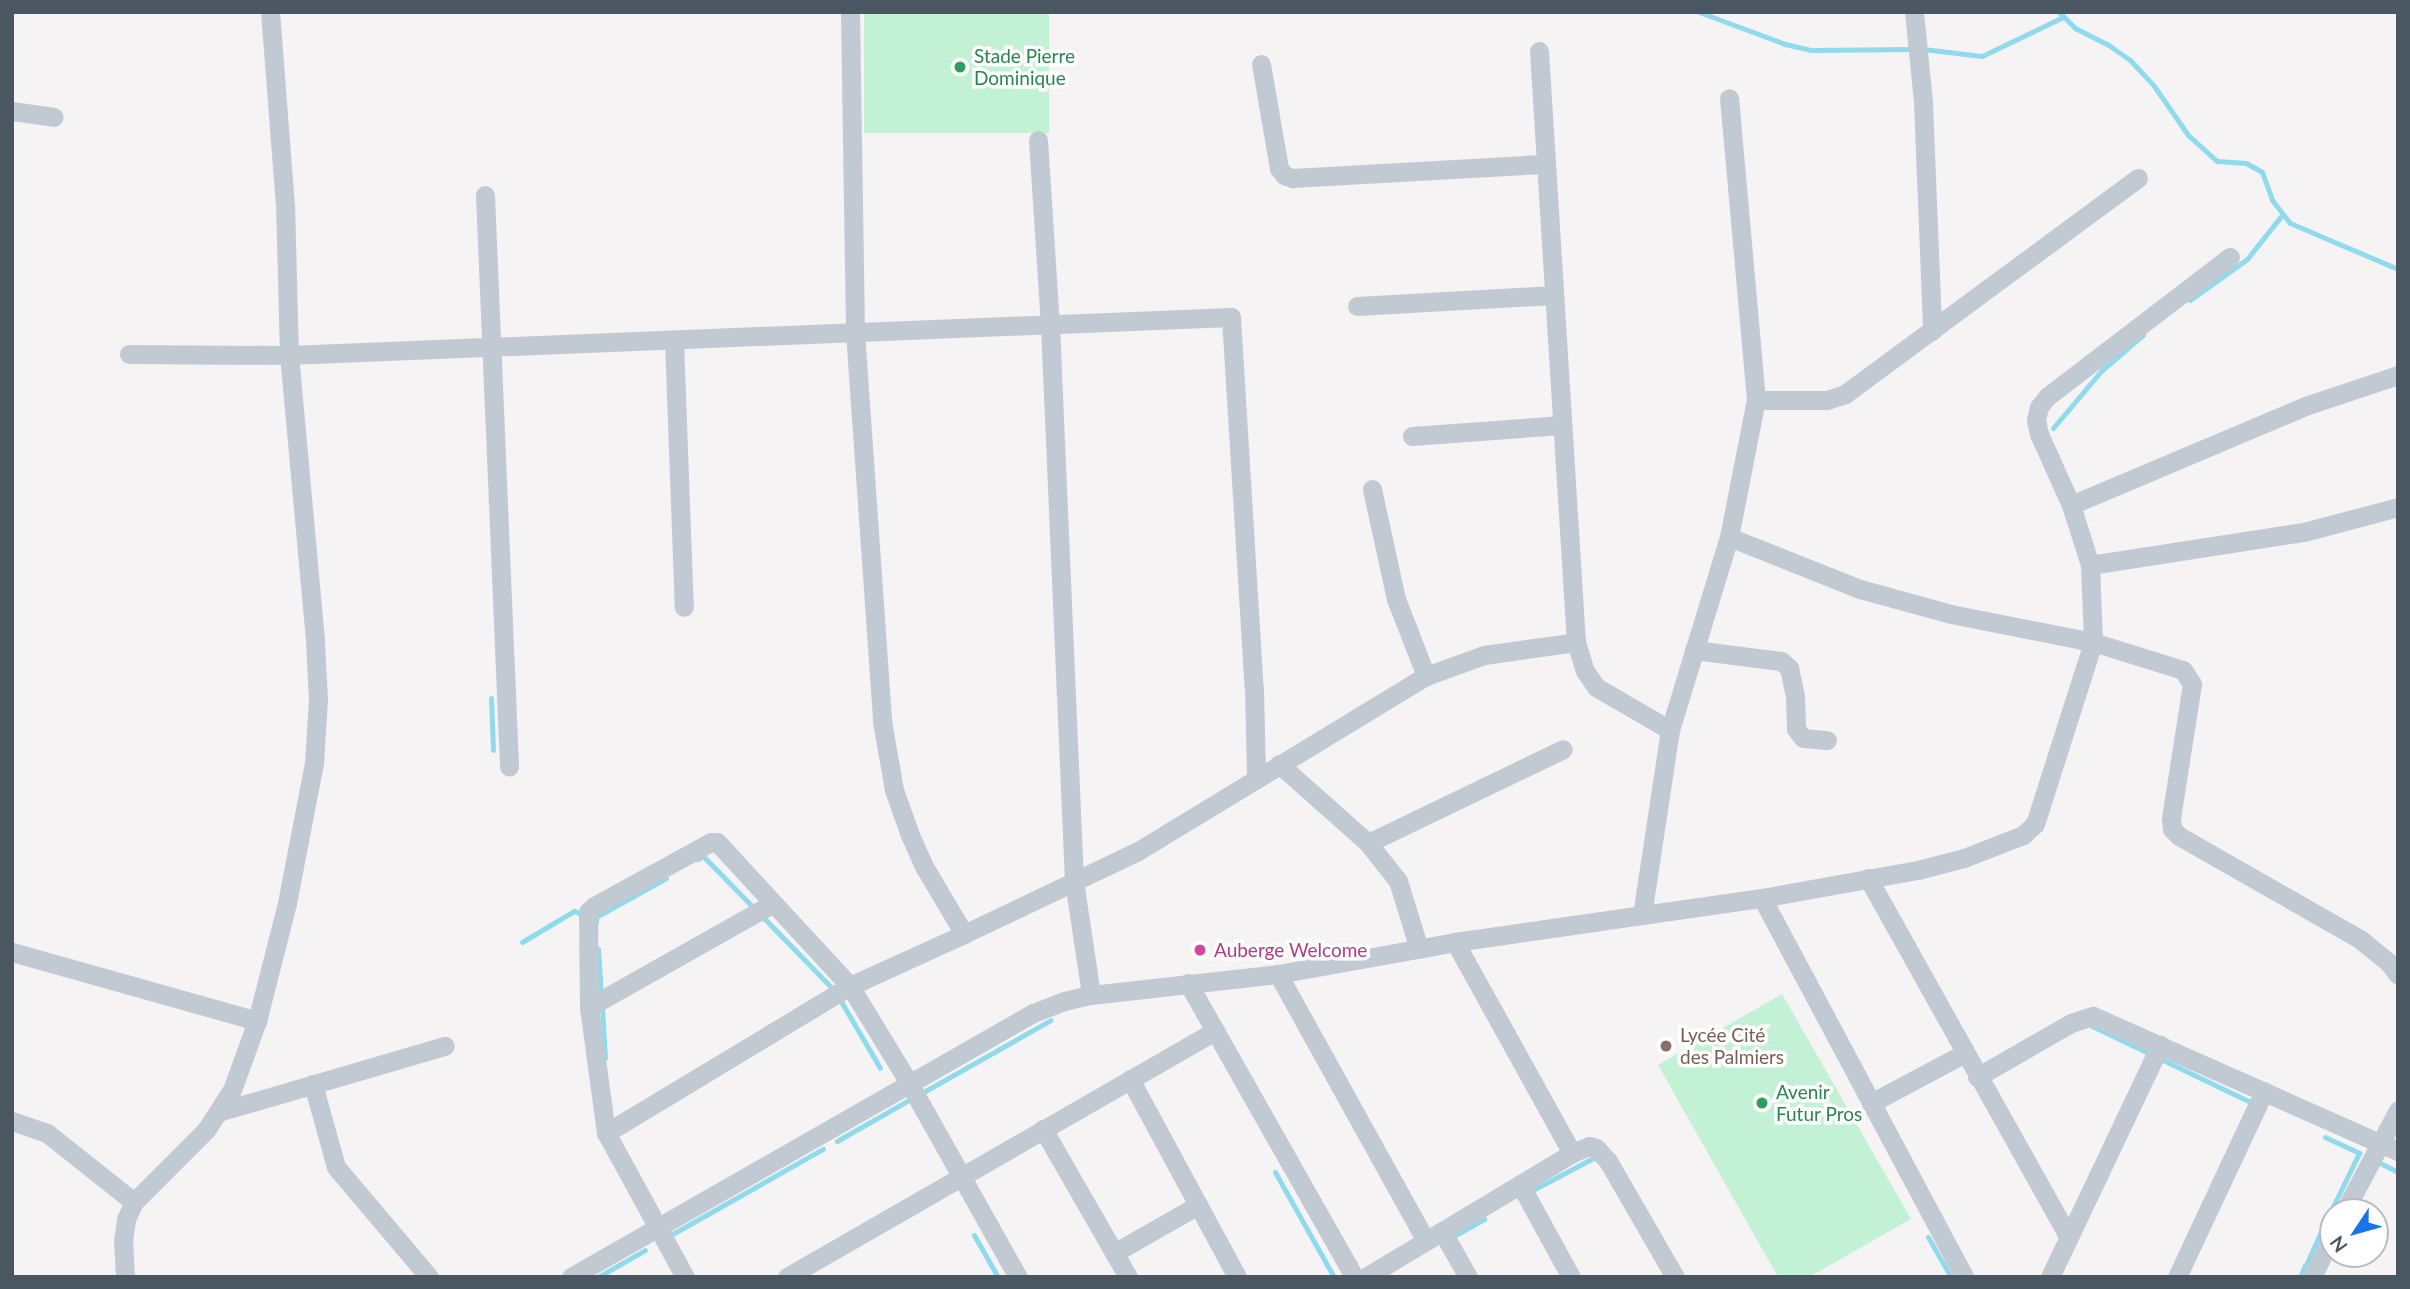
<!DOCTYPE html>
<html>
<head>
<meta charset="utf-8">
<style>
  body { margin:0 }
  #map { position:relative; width:2410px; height:1289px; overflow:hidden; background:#f5f3f3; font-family:Lato,sans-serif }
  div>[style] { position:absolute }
  .green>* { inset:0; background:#c3f1d5; transform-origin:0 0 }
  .stream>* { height:5px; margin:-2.5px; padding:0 2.5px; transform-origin:2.5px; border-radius:2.5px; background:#90daee }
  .street>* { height:19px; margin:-9.5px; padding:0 9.5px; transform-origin:9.5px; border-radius:9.5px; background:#c1cad2 }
  .dots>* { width:19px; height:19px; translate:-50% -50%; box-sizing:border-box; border:4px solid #fff; border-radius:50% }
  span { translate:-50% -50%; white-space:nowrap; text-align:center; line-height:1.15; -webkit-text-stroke:7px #fff; paint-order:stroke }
  .leisure-label { font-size:19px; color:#27864d }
  .left { translate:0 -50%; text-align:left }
  .hotel-label { font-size:19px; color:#b23c85 }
  .education-label { font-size:19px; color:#785e54 }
  .frame { position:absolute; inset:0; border:14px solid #4a5661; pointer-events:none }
  .north { position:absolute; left:2319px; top:1198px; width:70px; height:70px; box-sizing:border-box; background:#fff; border:2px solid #b7bbc0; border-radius:50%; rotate:234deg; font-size:19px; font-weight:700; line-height:28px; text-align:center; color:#4a5661 }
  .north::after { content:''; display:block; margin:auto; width:24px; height:32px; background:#1a73e8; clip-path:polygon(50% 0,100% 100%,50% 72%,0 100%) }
</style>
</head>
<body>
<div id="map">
  <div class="green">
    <i style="left:864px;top:12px;width:185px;height:121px"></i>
    <i style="clip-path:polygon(1782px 994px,1911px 1219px,1809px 1277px,1778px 1277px,1658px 1065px)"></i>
  </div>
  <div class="stream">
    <i style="left:1699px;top:12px;width:92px;rotate:20.4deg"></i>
    <i style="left:1785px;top:44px;width:27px;rotate:13deg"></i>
    <i style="left:1811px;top:50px;width:102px;rotate:-0.6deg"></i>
    <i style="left:2059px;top:12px;width:23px;rotate:45deg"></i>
    <i style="left:2075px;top:28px;width:36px;rotate:27deg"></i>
    <i style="left:2107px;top:44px;width:28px;rotate:35deg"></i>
    <i style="left:2130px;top:60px;width:35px;rotate:47deg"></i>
    <i style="left:2154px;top:86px;width:60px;rotate:55.2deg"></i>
    <i style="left:2188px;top:135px;width:39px;rotate:42deg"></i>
    <i style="left:2217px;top:161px;width:29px;rotate:4deg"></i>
    <i style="left:2246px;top:163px;width:18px;rotate:29deg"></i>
    <i style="left:2262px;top:172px;width:30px;rotate:70deg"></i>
    <i style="left:2272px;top:200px;width:29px;rotate:52deg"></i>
    <i style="left:2290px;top:223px;width:117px;rotate:23.1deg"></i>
    <i style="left:1923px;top:49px;width:59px;rotate:6.8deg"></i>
    <i style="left:1982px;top:56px;width:90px;rotate:-25.7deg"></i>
    <i style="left:2190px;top:300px;width:70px;rotate:-35.7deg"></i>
    <i style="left:2247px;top:259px;width:56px;rotate:-51.5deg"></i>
    <i style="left:2053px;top:428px;width:76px;rotate:-49.8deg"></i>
    <i style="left:2102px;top:370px;width:54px;rotate:-40.5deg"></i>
    <i style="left:491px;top:698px;width:52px;rotate:87.8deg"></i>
    <i style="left:698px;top:859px;width:6px;rotate:-31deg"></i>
    <i style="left:703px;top:856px;width:71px;rotate:45.6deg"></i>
    <i style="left:760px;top:914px;width:106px;rotate:45.8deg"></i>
    <i style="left:596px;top:922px;width:5px;rotate:-90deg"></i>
    <i style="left:596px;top:917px;width:80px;rotate:-29.1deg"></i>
    <i style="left:522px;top:942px;width:61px;rotate:-30.8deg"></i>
    <i style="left:574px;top:911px;width:5px;rotate:22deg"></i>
    <i style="left:598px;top:949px;width:46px;rotate:86.3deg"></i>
    <i style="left:839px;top:998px;width:81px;rotate:59.6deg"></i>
    <i style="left:602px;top:1008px;width:50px;rotate:86.6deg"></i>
    <i style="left:2092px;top:1026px;width:178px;rotate:25.6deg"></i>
    <i style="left:920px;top:1094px;width:150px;rotate:-29.5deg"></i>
    <i style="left:2325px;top:1137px;width:38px;rotate:25deg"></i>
    <i style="left:2359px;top:1153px;width:71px;rotate:115.8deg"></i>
    <i style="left:837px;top:1141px;width:81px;rotate:-29.7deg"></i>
    <i style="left:2380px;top:1163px;width:20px;rotate:27deg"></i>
    <i style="left:1275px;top:1172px;width:120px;rotate:60.7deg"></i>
    <i style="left:1529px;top:1192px;width:77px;rotate:-27.9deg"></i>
    <i style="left:974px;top:1235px;width:48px;rotate:60.3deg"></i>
    <i style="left:669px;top:1236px;width:177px;rotate:-29.5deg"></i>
    <i style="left:1928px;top:1237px;width:46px;rotate:60.1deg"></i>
    <i style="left:1450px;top:1238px;width:39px;rotate:-29deg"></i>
    <i style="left:2307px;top:1263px;width:32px;rotate:-66deg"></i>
    <i style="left:598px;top:1277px;width:54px;rotate:-29.9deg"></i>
    <i style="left:2300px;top:1277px;width:13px;rotate:-67deg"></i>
  </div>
  <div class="street">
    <i style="left:850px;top:12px;width:320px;rotate:89.1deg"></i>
    <i style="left:855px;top:332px;width:390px;rotate:86deg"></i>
    <i style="left:882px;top:721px;width:70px;rotate:80.1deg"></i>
    <i style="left:894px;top:790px;width:48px;rotate:70.4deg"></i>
    <i style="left:910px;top:835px;width:36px;rotate:66deg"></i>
    <i style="left:925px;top:868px;width:77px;rotate:59.4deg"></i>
    <i style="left:964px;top:934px;width:193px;rotate:-25.5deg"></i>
    <i style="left:1138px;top:851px;width:337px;rotate:-31.3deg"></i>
    <i style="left:1426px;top:676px;width:62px;rotate:-19.9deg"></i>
    <i style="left:1484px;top:655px;width:93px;rotate:-8deg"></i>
    <i style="left:1914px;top:12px;width:90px;rotate:84.3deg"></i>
    <i style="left:1923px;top:102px;width:229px;rotate:87.7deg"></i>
    <i style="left:1539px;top:51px;width:592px;rotate:86.42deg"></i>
    <i style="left:1576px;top:642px;width:30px;rotate:73deg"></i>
    <i style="left:1585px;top:671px;width:19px;rotate:55deg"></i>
    <i style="left:1596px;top:687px;width:86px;rotate:30.2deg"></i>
    <i style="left:1261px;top:64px;width:106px;rotate:80.2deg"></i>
    <i style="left:1279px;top:168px;width:9px;rotate:54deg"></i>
    <i style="left:1284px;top:175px;width:9px;rotate:21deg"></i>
    <i style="left:1292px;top:178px;width:254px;rotate:-3.2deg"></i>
    <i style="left:12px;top:111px;width:42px;rotate:8.1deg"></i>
    <i style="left:1038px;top:140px;width:185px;rotate:86.3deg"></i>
    <i style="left:1050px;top:325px;width:557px;rotate:87.53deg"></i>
    <i style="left:1074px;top:881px;width:115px;rotate:81.5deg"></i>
    <i style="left:485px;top:195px;width:572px;rotate:87.59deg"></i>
    <i style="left:1357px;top:306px;width:197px;rotate:-3.2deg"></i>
    <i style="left:674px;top:340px;width:267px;rotate:87.9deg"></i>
    <i style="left:129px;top:354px;width:160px;rotate:0.4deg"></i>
    <i style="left:289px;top:355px;width:943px;rotate:-2.31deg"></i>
    <i style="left:1231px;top:317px;width:372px;rotate:86.5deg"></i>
    <i style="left:1254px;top:688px;width:91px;rotate:88.7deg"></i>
    <i style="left:1756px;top:400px;width:71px"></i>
    <i style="left:1827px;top:400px;width:19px;rotate:-18deg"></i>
    <i style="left:1845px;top:394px;width:364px;rotate:-36.4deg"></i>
    <i style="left:1412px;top:436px;width:150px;rotate:-4.2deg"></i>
    <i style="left:1372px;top:489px;width:113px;rotate:77.7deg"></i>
    <i style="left:1396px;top:599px;width:83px;rotate:68.7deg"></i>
    <i style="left:2071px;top:505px;width:257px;rotate:-22.9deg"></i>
    <i style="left:2308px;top:405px;width:95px;rotate:-18.4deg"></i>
    <i style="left:1729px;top:537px;width:141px;rotate:21.7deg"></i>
    <i style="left:1860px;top:589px;width:94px;rotate:15.4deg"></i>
    <i style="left:1951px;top:614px;width:145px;rotate:11.2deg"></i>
    <i style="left:2093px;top:642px;width:94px;rotate:17.3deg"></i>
    <i style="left:2183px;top:670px;width:17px;rotate:57deg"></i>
    <i style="left:2192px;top:684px;width:136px;rotate:98.9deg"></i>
    <i style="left:2171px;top:818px;width:11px;rotate:85deg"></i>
    <i style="left:2172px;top:829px;width:10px;rotate:45deg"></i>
    <i style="left:2179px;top:836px;width:210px;rotate:29.7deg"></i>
    <i style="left:2361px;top:940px;width:35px;rotate:39deg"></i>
    <i style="left:2388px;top:962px;width:16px;rotate:52deg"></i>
    <i style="left:2090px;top:565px;width:217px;rotate:-8.8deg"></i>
    <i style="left:2304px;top:532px;width:97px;rotate:-14.9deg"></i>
    <i style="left:1694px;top:650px;width:88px;rotate:7.2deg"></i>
    <i style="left:1781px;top:661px;width:11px;rotate:41deg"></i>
    <i style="left:1789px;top:668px;width:30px;rotate:78deg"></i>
    <i style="left:1795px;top:697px;width:32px;rotate:88deg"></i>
    <i style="left:1796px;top:729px;width:11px;rotate:52deg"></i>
    <i style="left:1803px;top:738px;width:24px;rotate:5deg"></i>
    <i style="left:1279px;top:764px;width:119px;rotate:41.6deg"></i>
    <i style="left:1368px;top:843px;width:48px;rotate:51.7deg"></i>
    <i style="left:1398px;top:881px;width:71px;rotate:72.8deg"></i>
    <i style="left:1368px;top:843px;width:216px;rotate:-25.7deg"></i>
    <i style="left:1868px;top:878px;width:411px;rotate:60.8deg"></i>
    <i style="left:1762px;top:898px;width:429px;rotate:61.9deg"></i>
    <i style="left:1642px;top:915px;width:187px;rotate:-81.4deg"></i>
    <i style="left:1670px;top:730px;width:202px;rotate:-73deg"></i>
    <i style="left:1729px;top:537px;width:140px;rotate:-78.9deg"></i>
    <i style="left:1756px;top:400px;width:303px;rotate:-95.1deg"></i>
    <i style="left:1455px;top:942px;width:241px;rotate:61deg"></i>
    <i style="left:12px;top:952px;width:255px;rotate:15.7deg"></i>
    <i style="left:1278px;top:974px;width:305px;rotate:61deg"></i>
    <i style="left:1188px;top:983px;width:338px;rotate:60.5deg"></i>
    <i style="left:589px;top:1007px;width:95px;rotate:-90.6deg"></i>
    <i style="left:588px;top:912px;width:8px;rotate:-45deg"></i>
    <i style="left:594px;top:906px;width:133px;rotate:-28.7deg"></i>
    <i style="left:711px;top:842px;width:6px"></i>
    <i style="left:717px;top:842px;width:196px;rotate:47.3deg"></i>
    <i style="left:850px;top:986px;width:114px;rotate:58.7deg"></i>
    <i style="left:909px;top:1083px;width:223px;rotate:60.7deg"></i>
    <i style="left:1977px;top:1077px;width:108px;rotate:-29.9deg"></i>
    <i style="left:2071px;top:1023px;width:23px;rotate:-18deg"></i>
    <i style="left:2093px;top:1016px;width:334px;rotate:23.9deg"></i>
    <i style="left:1130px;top:1079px;width:225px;rotate:61.6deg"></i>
    <i style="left:313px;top:1084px;width:86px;rotate:74.5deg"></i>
    <i style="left:336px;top:1167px;width:144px;rotate:49.8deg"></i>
    <i style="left:1871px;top:1103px;width:104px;rotate:-28deg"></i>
    <i style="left:222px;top:1111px;width:232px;rotate:-16.3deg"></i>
    <i style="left:12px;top:1121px;width:37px;rotate:19deg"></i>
    <i style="left:47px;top:1133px;width:111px;rotate:38.4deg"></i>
    <i style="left:1043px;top:1129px;width:171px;rotate:60.1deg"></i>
    <i style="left:606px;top:1133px;width:285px;rotate:-31.1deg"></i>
    <i style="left:850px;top:986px;width:125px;rotate:-24.5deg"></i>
    <i style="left:1520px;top:1184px;width:106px;rotate:61.3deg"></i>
    <i style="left:2344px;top:1212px;width:115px;rotate:-62.1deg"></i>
    <i style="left:1442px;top:1231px;width:53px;rotate:60.5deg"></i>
    <i style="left:1114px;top:1253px;width:97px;rotate:-29.7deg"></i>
    <i style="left:125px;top:1277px;width:36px;rotate:-93deg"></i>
    <i style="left:123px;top:1241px;width:22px;rotate:-82deg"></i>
    <i style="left:126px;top:1219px;width:19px;rotate:-65deg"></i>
    <i style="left:134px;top:1202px;width:102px;rotate:-45deg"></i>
    <i style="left:206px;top:1130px;width:48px;rotate:-57deg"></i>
    <i style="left:232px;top:1090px;width:73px;rotate:-70.1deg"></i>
    <i style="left:257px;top:1021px;width:122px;rotate:-75.7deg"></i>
    <i style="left:287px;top:903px;width:143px;rotate:-79.1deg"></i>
    <i style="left:314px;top:763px;width:63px;rotate:-86.4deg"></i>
    <i style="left:318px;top:700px;width:60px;rotate:-92.9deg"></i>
    <i style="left:315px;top:640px;width:286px;rotate:-95.2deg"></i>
    <i style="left:289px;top:355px;width:149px;rotate:-91.5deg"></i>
    <i style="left:285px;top:206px;width:195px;rotate:-94.4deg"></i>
    <i style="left:571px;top:1277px;width:532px;rotate:-29.74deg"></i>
    <i style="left:1033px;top:1013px;width:33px;rotate:-21deg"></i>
    <i style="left:1064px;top:1001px;width:28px;rotate:-13deg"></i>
    <i style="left:1091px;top:995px;width:188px;rotate:-6.4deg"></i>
    <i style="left:1278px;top:974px;width:180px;rotate:-10.2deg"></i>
    <i style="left:1455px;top:942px;width:310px;rotate:-8.2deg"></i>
    <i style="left:1762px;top:898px;width:158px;rotate:-10.2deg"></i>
    <i style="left:1918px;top:870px;width:48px;rotate:-14.6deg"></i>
    <i style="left:1964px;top:858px;width:63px;rotate:-21.3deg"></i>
    <i style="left:2023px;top:835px;width:16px;rotate:-43deg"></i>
    <i style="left:2035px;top:824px;width:191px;rotate:-72.3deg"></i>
    <i style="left:2093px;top:642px;width:77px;rotate:-92.2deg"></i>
    <i style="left:2090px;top:565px;width:63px;rotate:-107.6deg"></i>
    <i style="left:2071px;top:505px;width:78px;rotate:-114.3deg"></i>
    <i style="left:2039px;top:434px;width:14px;rotate:-102deg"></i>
    <i style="left:2036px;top:420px;width:13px;rotate:-77deg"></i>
    <i style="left:2039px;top:407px;width:14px;rotate:-51deg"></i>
    <i style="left:2048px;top:396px;width:229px;rotate:-37.4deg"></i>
    <i style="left:685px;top:1277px;width:164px;rotate:-118.7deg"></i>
    <i style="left:606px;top:1133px;width:127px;rotate:-97.7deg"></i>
    <i style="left:589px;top:1007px;width:210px;rotate:-29.4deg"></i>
    <i style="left:787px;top:1277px;width:494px;rotate:-29.9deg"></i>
    <i style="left:1366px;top:1277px;width:240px;rotate:-31deg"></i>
    <i style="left:1572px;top:1153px;width:18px;rotate:-22deg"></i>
    <i style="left:1589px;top:1146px;width:7px;rotate:16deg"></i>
    <i style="left:1596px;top:1148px;width:18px;rotate:47deg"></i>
    <i style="left:1608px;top:1161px;width:134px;rotate:60deg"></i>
    <i style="left:2050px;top:1277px;width:257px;rotate:-64.6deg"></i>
    <i style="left:2177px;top:1277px;width:205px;rotate:-64.9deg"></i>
    <i style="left:2312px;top:1277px;width:48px;rotate:-64deg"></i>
  </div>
  <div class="dots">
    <i style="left:960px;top:67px;background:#2e9e5b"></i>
    <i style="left:1200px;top:950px;background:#d1479c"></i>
    <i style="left:1666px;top:1046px;background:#8d6e63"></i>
    <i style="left:1762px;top:1103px;background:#2e9e5b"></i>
  </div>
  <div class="leisure-label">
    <span class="left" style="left:974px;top:67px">Stade Pierre<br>Dominique</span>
    <span class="left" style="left:1776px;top:1103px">Avenir<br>Futur Pros</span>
  </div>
  <div class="hotel-label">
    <span class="left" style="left:1214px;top:950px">Auberge Welcome</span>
  </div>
  <div class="education-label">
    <span class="left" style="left:1680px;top:1046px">Lycée Cité<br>des Palmiers</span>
  </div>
  <div class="frame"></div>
  <div class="north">N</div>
</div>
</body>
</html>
